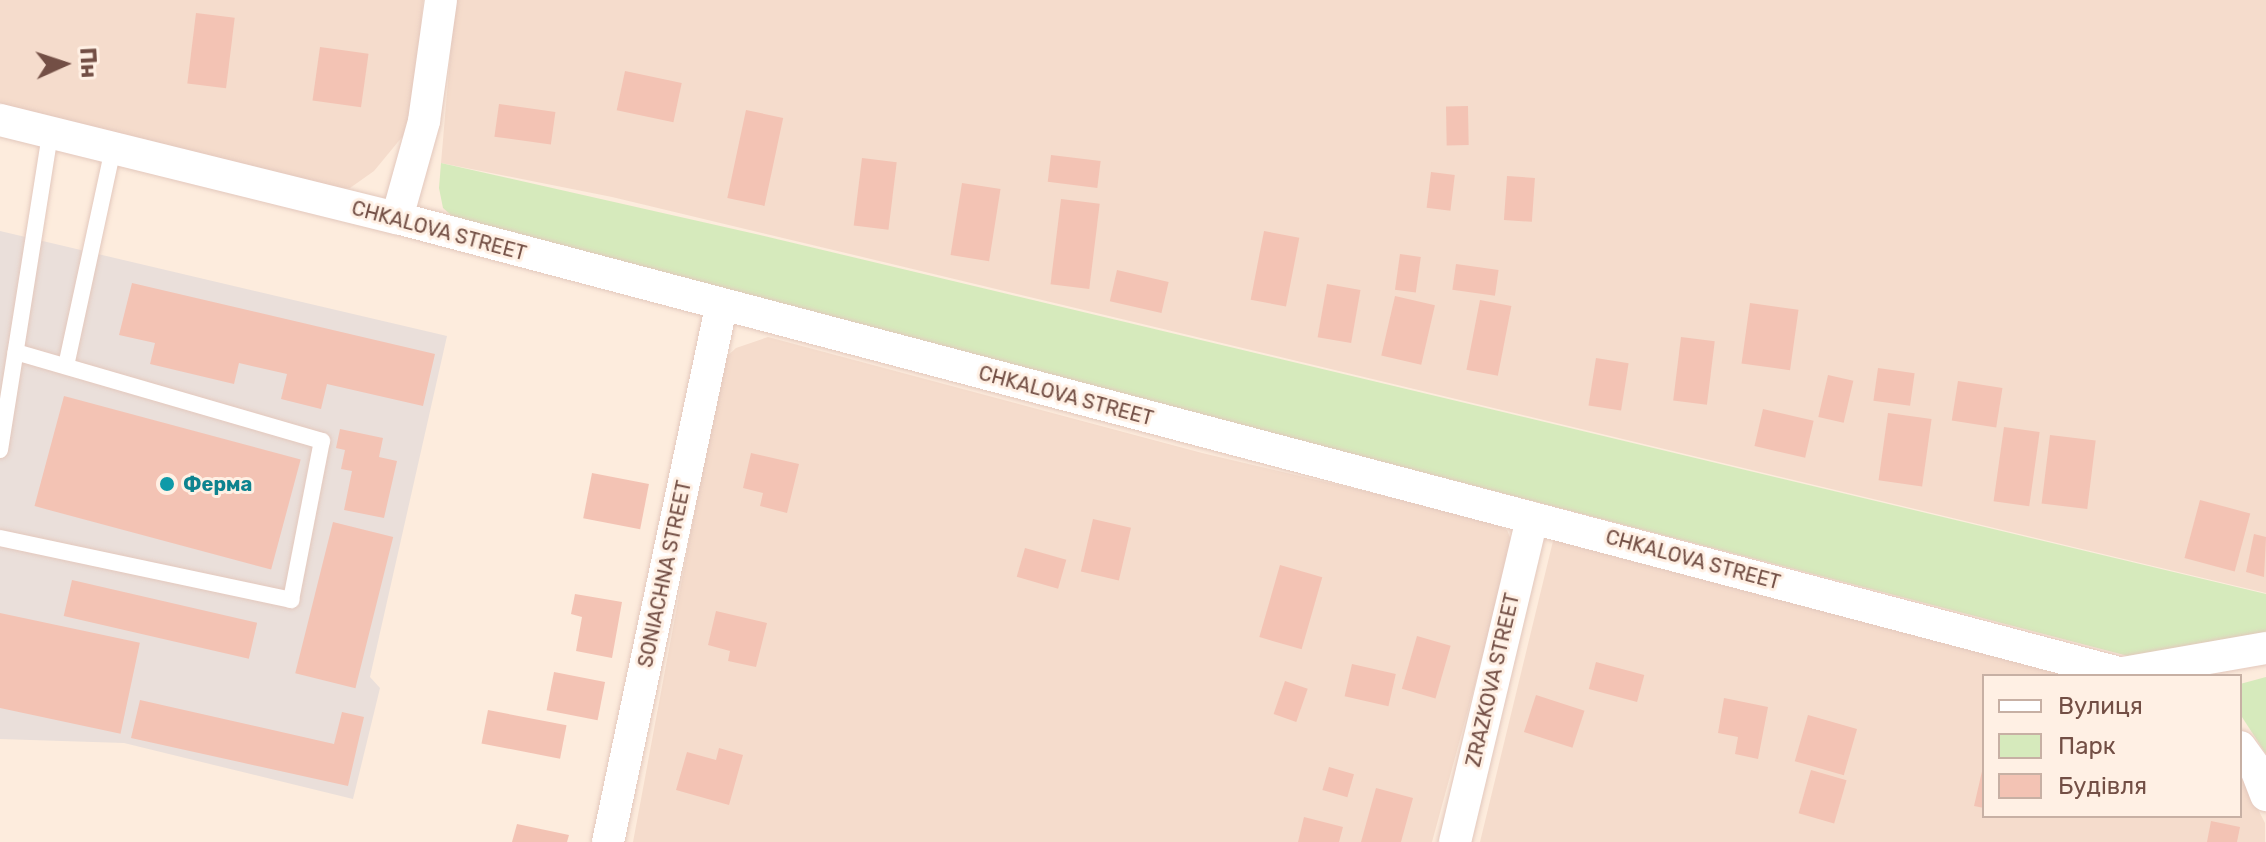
<!DOCTYPE html>
<html>
<head>
<meta charset="utf-8">
<style>
  body { margin:0 }
  #map { position:relative; width:2266px; height:842px; overflow:hidden; background:#fdecdd; font-family:Rubik,sans-serif }
  div>[style] { position:absolute }
  .residential>* { inset:0; background:#f5dccc }
  .industrial>* { inset:0; background:#eadfda }
  .green>* { inset:0; background:#d6eabc }
  .building>* { inset:0; background:#f3c3b4; transform-origin:0 0 }
  .roads { filter:drop-shadow(0 0 2px #e3c8bd) drop-shadow(0 0 2px #e3c8bd) }
  .service>* { height:16px; margin:-8px; padding:0 8px; transform-origin:8px; border-radius:8px; background:#fff }
  .minor>* { height:32px; margin:-16px; padding:0 16px; transform-origin:16px; border-radius:16px; background:#fff }
  .dots>* { width:22px; height:22px; translate:-50% -50%; box-sizing:border-box; border:4px solid #fff0e4; border-radius:50% }
  span { translate:-50% -50%; white-space:nowrap; text-align:center; line-height:1.15; -webkit-text-stroke:6px #fff0e4; paint-order:stroke }
  .street-label { font-size:20px; color:#734f45 }
  .culture-label { font-size:20px; color:#0d838f; font-weight:700 }
  .left { translate:0 -50%; text-align:left }
  .legend { position:absolute; left:1982px; top:674px; width:260px; height:144px; box-sizing:border-box; background:#fff0e4; border:2px solid #c7b0a4; margin:0; padding:10px 14px; list-style:none; font-size:24px; color:#734f45 }
  .legend li { display:flex; align-items:center; gap:16px; height:40px }
  .legend b { width:40px; border:2px solid #c7b0a4 }
  .north { position:absolute; left:24px; top:24px; width:80px; height:80px; -webkit-text-stroke:6px #fff0e4; paint-order:stroke; rotate:87deg; font-size:22px; font-weight:700; line-height:32px; text-align:center; color:#734f45 }
  .north::after { content:''; display:block; margin:auto; width:28px; height:36px; background:#734f45; clip-path:polygon(50% 0,100% 100%,50% 72%,0 100%) }
</style>
</head>
<body>
<div id="map">
  <div class="residential">
    <i style="clip-path:polygon(0 0,423px 0,412px 125px,374px 171px,350px 188px,331px 190px,0 105px)"></i>
    <i style="clip-path:polygon(455px 0,2266px 0,2266px 593px,612px 197px,441px 163px)"></i>
    <i style="clip-path:polygon(768px 337px,1202px 453px,1488px 520px,1507px 530px,1513px 545px,1432px 842px,633px 842px,723px 360px,736px 348px)"></i>
    <i style="clip-path:polygon(1554px 537px,2084px 676px,1984px 676px,1984px 816px,2240px 816px,2240px 774px,2265px 823px,2265px 842px,1480px 842px)"></i>
  </div>
  <div class="industrial">
    <i style="clip-path:polygon(0 231px,447px 336px,370px 677px,380px 688px,353px 799px,124px 743px,0 739px)"></i>
  </div>
  <div class="green">
    <i style="clip-path:polygon(441px 163px,760px 235px,2266px 594px,2266px 638px,2128px 656px,458px 221px,443px 208px,439px 188px)"></i>
    <i style="clip-path:polygon(2266px 677px,2266px 754px,2240px 714px,2240px 684px)"></i>
  </div>
  <div class="building">
    <i style="left:196px;top:13px;width:39px;height:71px;rotate:7deg"></i>
    <i style="left:320px;top:47px;width:49px;height:54px;rotate:8deg"></i>
    <i style="left:625px;top:71px;width:58px;height:40px;rotate:12deg"></i>
    <i style="left:499px;top:104px;width:57px;height:33px;rotate:8deg"></i>
    <i style="left:1468px;top:106px;width:39px;height:22px;rotate:89deg"></i>
    <i style="left:746px;top:110px;width:38px;height:90px;rotate:12deg"></i>
    <i style="left:1051px;top:155px;width:50px;height:27px;rotate:7deg"></i>
    <i style="left:862px;top:158px;width:35px;height:68px;rotate:7deg"></i>
    <i style="left:1431px;top:172px;width:24px;height:36px;rotate:7deg"></i>
    <i style="left:1507px;top:176px;width:28px;height:44px;rotate:4deg"></i>
    <i style="left:962px;top:183px;width:39px;height:73px;rotate:9deg"></i>
    <i style="left:1061px;top:199px;width:39px;height:86px;rotate:7deg"></i>
    <i style="left:1264px;top:231px;width:36px;height:70px;rotate:11deg"></i>
    <i style="left:1400px;top:254px;width:21px;height:36px;rotate:8deg"></i>
    <i style="left:1456px;top:264px;width:43px;height:26px;rotate:8deg"></i>
    <i style="left:1117px;top:270px;width:53px;height:32px;rotate:13deg"></i>
    <i style="clip-path:polygon(132px 283px,435px 354px,423px 406px,327px 384px,321px 409px,281px 399px,287px 374px,239px 363px,234px 384px,150px 364px,155px 343px,119px 335px)"></i>
    <i style="left:1327px;top:284px;width:34px;height:54px;rotate:10deg"></i>
    <i style="left:1395px;top:296px;width:41px;height:61px;rotate:13deg"></i>
    <i style="left:1480px;top:300px;width:32px;height:71px;rotate:11deg"></i>
    <i style="left:1750px;top:303px;width:49px;height:61px;rotate:8deg"></i>
    <i style="left:1681px;top:337px;width:34px;height:64px;rotate:7deg"></i>
    <i style="left:1596px;top:358px;width:33px;height:48px;rotate:9deg"></i>
    <i style="left:1878px;top:368px;width:37px;height:33px;rotate:8deg"></i>
    <i style="left:1828px;top:375px;width:26px;height:43px;rotate:13deg"></i>
    <i style="left:1958px;top:381px;width:45px;height:40px;rotate:9deg"></i>
    <i style="left:64px;top:396px;width:245px;height:114px;rotate:15deg"></i>
    <i style="left:1763px;top:409px;width:52px;height:38px;rotate:13deg"></i>
    <i style="left:1888px;top:413px;width:44px;height:68px;rotate:8deg"></i>
    <i style="left:2004px;top:427px;width:36px;height:75px;rotate:8deg"></i>
    <i style="clip-path:polygon(340px 429px,383px 438px,379px 457px,397px 461px,384px 518px,344px 510px,352px 471px,341px 469px,345px 450px,336px 448px)"></i>
    <i style="left:2050px;top:435px;width:46px;height:69px;rotate:7deg"></i>
    <i style="clip-path:polygon(751px 453px,799px 464px,787px 513px,760px 506px,763px 493px,743px 488px)"></i>
    <i style="left:592px;top:473px;width:58px;height:46px;rotate:11deg"></i>
    <i style="left:2200px;top:500px;width:52px;height:60px;rotate:15deg"></i>
    <i style="left:1093px;top:519px;width:39px;height:54px;rotate:13deg"></i>
    <i style="left:333px;top:522px;width:62px;height:156px;rotate:14deg"></i>
    <i style="clip-path:polygon(2254px 534px,2266px 537px,2264px 577px,2246px 572px)"></i>
    <i style="left:1025px;top:548px;width:43px;height:30px;rotate:16deg"></i>
    <i style="left:1280px;top:565px;width:44px;height:75px;rotate:16deg"></i>
    <i style="left:72px;top:580px;width:190px;height:37px;rotate:13deg"></i>
    <i style="clip-path:polygon(575px 594px,622px 602px,612px 658px,576px 651px,582px 617px,571px 614px)"></i>
    <i style="clip-path:polygon(716px 611px,767px 623px,756px 667px,728px 661px,730px 651px,708px 645px)"></i>
    <i style="left:0;top:613px;width:143px;height:93px;rotate:12deg"></i>
    <i style="left:1417px;top:636px;width:35px;height:55px;rotate:16deg"></i>
    <i style="left:1596px;top:662px;width:50px;height:28px;rotate:15deg"></i>
    <i style="left:1352px;top:664px;width:45px;height:33px;rotate:13deg"></i>
    <i style="left:554px;top:672px;width:52px;height:39px;rotate:11deg"></i>
    <i style="left:1285px;top:681px;width:24px;height:35px;rotate:19deg"></i>
    <i style="left:1536px;top:695px;width:51px;height:39px;rotate:18deg"></i>
    <i style="clip-path:polygon(1724px 698px,1768px 707px,1758px 759px,1735px 754px,1738px 737px,1718px 733px)"></i>
    <i style="clip-path:polygon(140px 700px,334px 744px,342px 712px,364px 717px,348px 786px,131px 738px)"></i>
    <i style="left:488px;top:710px;width:80px;height:34px;rotate:11deg"></i>
    <i style="left:1808px;top:715px;width:51px;height:48px;rotate:16deg"></i>
    <i style="clip-path:polygon(719px 748px,743px 755px,729px 805px,676px 790px,687px 752px,716px 760px)"></i>
    <i style="left:1329px;top:767px;width:26px;height:24px;rotate:16deg"></i>
    <i style="clip-path:polygon(1983px 767px,1984px 767px,1984px 808px,1974px 806px)"></i>
    <i style="left:1811px;top:770px;width:37px;height:45px;rotate:16deg"></i>
    <i style="clip-path:polygon(1376px 788px,1413px 798px,1401px 842px,1361px 842px)"></i>
    <i style="clip-path:polygon(1304px 817px,1343px 827px,1339px 842px,1298px 842px)"></i>
    <i style="clip-path:polygon(2211px 821px,2240px 827px,2237px 842px,2207px 842px)"></i>
    <i style="clip-path:polygon(517px 824px,569px 835px,567px 842px,512px 842px)"></i>
  </div>
  <div class="roads">
    <div class="service">
      <i style="left:66px;top:366px;width:223px;rotate:-77.8deg"></i>
      <i style="left:0;top:450px;width:321px;rotate:-81deg"></i>
      <i style="left:0;top:538px;width:298px;rotate:12deg"></i>
      <i style="left:291px;top:600px;width:162px;rotate:-79deg"></i>
      <i style="left:322px;top:441px;width:319px;rotate:-163.8deg"></i>
    </div>
    <div class="minor">
      <i style="left:0;top:120px;width:409px;rotate:13.9deg"></i>
      <i style="left:397px;top:218px;width:1793px;rotate:14.8deg"></i>
      <i style="left:397px;top:218px;width:101px;rotate:-74.4deg"></i>
      <i style="left:424px;top:121px;width:122px;rotate:-82deg"></i>
      <i style="left:2123px;top:673px;width:145px;rotate:-9.9deg"></i>
      <i style="left:2240px;top:747px;width:27px;rotate:54deg"></i>
      <i style="left:2256px;top:769px;width:28px;rotate:69deg"></i>
      <i style="left:608px;top:842px;width:547px;rotate:-78.07deg"></i>
      <i style="left:1455px;top:842px;width:333px;rotate:-76.6deg"></i>
    </div>
  </div>
  <div class="dots">
    <i style="left:167px;top:484px;background:#0f9aa8"></i>
  </div>
  <div class="street-label">
    <span style="left:439px;top:231px;rotate:15deg">CHKALOVA STREET</span>
    <span style="left:1066px;top:396px;rotate:15deg">CHKALOVA STREET</span>
    <span style="left:1693px;top:560px;rotate:15deg">CHKALOVA STREET</span>
    <span style="left:665px;top:574px;rotate:-78deg">SONIACHNA STREET</span>
    <span style="left:1493px;top:680px;rotate:-77deg">ZRAZKOVA STREET</span>
  </div>
  <div class="culture-label">
    <span class="left" style="left:183px;top:484px">Ферма</span>
  </div>
  <ul class="legend">
  <li><b style="height:10px;background:#fff"></b>Вулиця</li>
  <li><b style="height:22px;background:#d6eabc"></b>Парк</li>
  <li><b style="height:22px;background:#f3c3b4"></b>Будівля</li>
  </ul>
  <div class="north">Пн</div>
</div>
</body>
</html>
